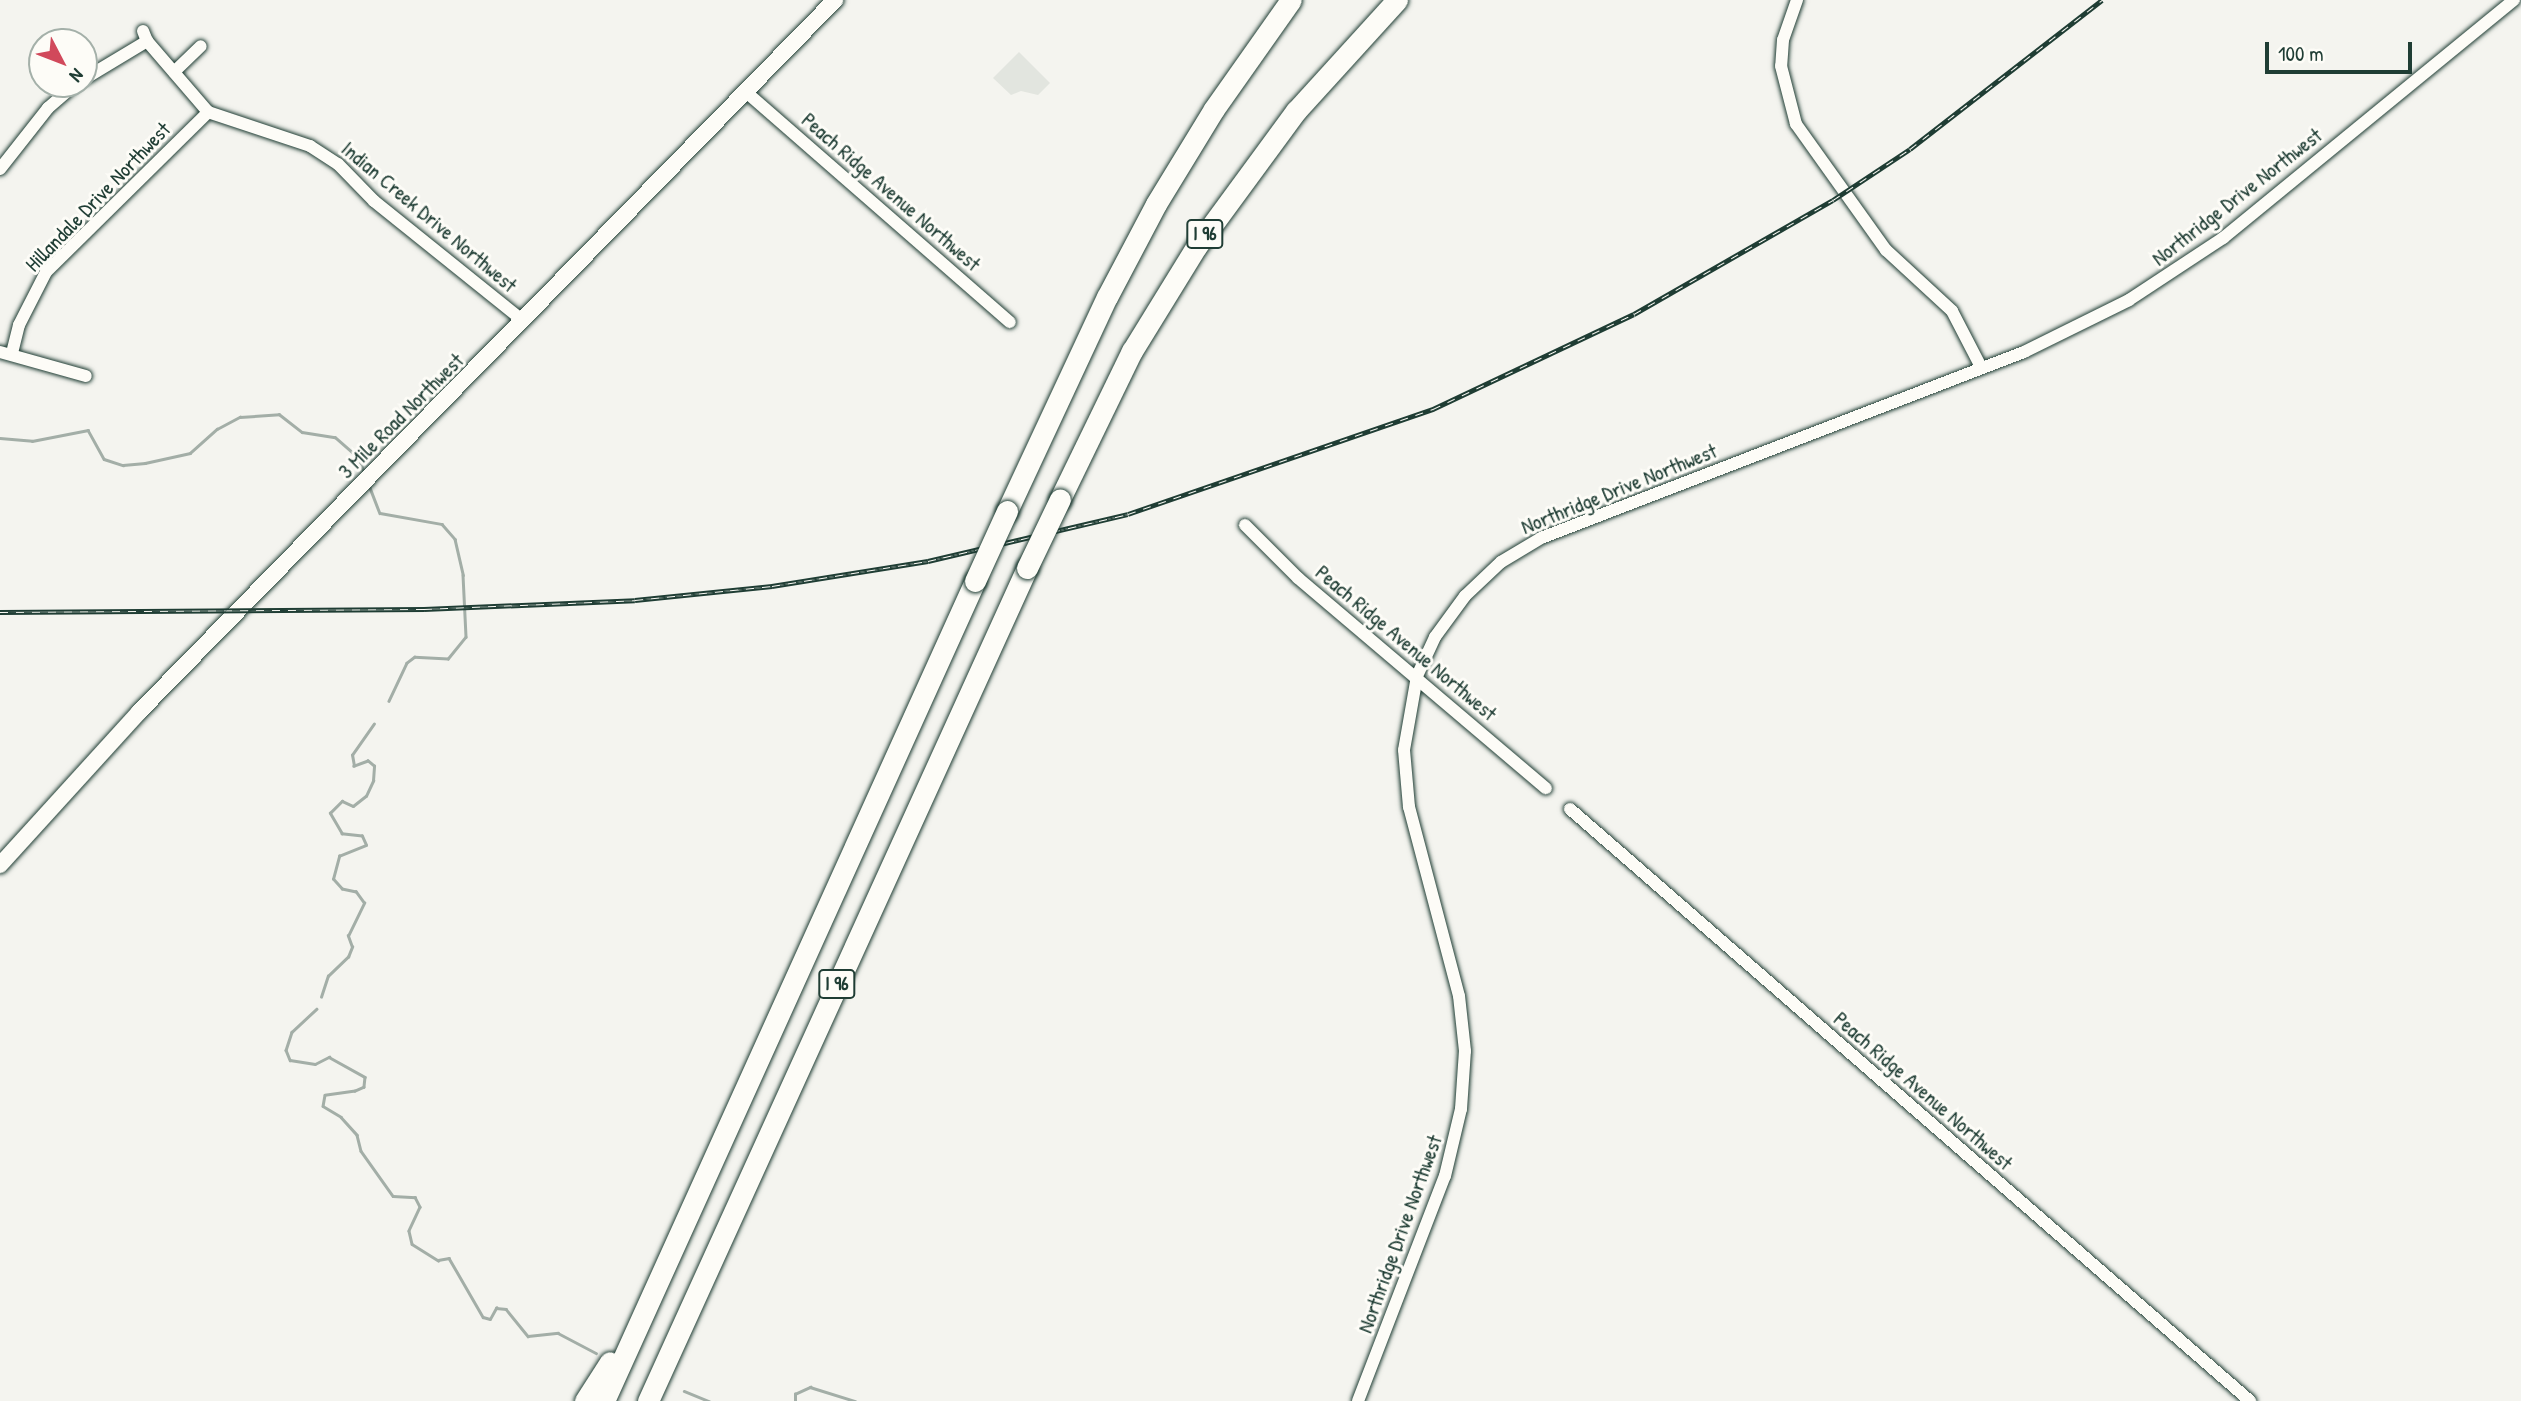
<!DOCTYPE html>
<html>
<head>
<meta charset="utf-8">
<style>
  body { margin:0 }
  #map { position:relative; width:2521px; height:1401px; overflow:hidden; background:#f4f4ef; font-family:"Patrick Hand",sans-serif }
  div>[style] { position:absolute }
  .built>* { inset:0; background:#e2e5df }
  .stream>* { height:2.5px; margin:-1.25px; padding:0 1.25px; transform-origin:1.25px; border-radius:1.25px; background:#a3aea7 }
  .roads { filter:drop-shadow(0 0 2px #1f3d34) drop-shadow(0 0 2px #1f3d34) }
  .street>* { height:12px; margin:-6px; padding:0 6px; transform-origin:6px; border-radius:6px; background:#fdfcf7 }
  .secondary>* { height:16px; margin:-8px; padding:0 8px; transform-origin:8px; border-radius:8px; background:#fdfcf7 }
  .highway>* { height:21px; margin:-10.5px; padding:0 10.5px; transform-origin:10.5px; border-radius:10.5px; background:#fdfcf7 }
  .rail>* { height:5px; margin-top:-2.5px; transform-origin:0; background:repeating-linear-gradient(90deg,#fdfcf7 0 8px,#1f3d34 0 16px); box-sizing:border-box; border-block:2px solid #1f3d34 }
  .bridges { filter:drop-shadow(0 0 2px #1f3d34) drop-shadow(0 0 2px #1f3d34) }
  .highway-bridge>* { height:21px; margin:-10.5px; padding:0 10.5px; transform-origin:10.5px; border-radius:10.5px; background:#fdfcf7 }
  span { translate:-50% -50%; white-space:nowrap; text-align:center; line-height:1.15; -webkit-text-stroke:6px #fdfcf7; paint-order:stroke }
  .shield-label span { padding:2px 5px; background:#fdfcf7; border:2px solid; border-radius:5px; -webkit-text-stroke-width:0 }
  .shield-label { font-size:19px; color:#1f3d34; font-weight:700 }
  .street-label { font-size:21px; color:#1f3d34 }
  .north { position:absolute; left:28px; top:28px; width:70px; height:70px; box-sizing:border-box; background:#fdfcf7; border:2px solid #a4b0a9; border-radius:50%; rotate:132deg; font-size:19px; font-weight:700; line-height:28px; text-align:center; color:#1f3d34 }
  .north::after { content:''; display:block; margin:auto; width:24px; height:32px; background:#d1495b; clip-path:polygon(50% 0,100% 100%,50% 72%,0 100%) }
  .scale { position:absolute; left:2265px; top:42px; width:147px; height:32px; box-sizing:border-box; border:4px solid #1f3d34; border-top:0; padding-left:9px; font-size:21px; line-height:24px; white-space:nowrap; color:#1f3d34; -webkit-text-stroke:5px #fdfcf7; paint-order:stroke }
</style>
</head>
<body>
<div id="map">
  <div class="built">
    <i style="clip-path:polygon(1019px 52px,1050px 83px,1038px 95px,1021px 91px,1011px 95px,993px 78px)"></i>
  </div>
  <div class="stream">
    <i style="left:0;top:438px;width:32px;rotate:5deg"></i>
    <i style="left:32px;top:441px;width:57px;rotate:-11.1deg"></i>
    <i style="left:88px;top:430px;width:33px;rotate:61deg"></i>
    <i style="left:104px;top:459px;width:20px;rotate:18deg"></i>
    <i style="left:123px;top:465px;width:22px;rotate:-5deg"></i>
    <i style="left:145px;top:463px;width:46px;rotate:-12.5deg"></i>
    <i style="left:190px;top:453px;width:36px;rotate:-42deg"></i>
    <i style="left:217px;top:429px;width:26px;rotate:-28deg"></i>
    <i style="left:240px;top:417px;width:39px;rotate:-4deg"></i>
    <i style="left:279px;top:414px;width:29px;rotate:38deg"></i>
    <i style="left:302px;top:432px;width:33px;rotate:9deg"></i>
    <i style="left:335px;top:437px;width:32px;rotate:41deg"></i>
    <i style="left:359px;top:458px;width:15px;rotate:70deg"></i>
    <i style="left:369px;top:485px;width:30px;rotate:69deg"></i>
    <i style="left:380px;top:513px;width:63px;rotate:10.1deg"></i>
    <i style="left:442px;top:524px;width:20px;rotate:49deg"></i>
    <i style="left:455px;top:539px;width:37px;rotate:77deg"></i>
    <i style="left:463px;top:575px;width:62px;rotate:87.2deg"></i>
    <i style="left:466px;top:637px;width:28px;rotate:129deg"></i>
    <i style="left:448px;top:659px;width:33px;rotate:-177deg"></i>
    <i style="left:415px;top:657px;width:10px;rotate:143deg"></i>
    <i style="left:407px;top:663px;width:42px;rotate:115.3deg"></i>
    <i style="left:321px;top:997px;width:22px;rotate:-72deg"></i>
    <i style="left:328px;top:976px;width:28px;rotate:-44deg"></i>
    <i style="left:348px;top:957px;width:11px;rotate:-68deg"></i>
    <i style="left:352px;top:947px;width:12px;rotate:-110deg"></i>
    <i style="left:348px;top:936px;width:37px;rotate:-64deg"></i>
    <i style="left:364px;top:903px;width:14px;rotate:-126deg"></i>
    <i style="left:356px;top:892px;width:14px;rotate:-168deg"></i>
    <i style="left:342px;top:889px;width:13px;rotate:-132deg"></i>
    <i style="left:333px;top:879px;width:24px;rotate:-75deg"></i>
    <i style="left:339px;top:856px;width:29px;rotate:-22deg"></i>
    <i style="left:366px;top:845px;width:10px;rotate:-114deg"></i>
    <i style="left:362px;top:836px;width:20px;rotate:-174deg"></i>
    <i style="left:342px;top:834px;width:24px;rotate:-120deg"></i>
    <i style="left:330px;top:813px;width:17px;rotate:-45deg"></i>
    <i style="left:342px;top:801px;width:12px;rotate:24deg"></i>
    <i style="left:353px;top:806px;width:16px;rotate:-38deg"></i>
    <i style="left:366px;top:796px;width:17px;rotate:-65deg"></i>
    <i style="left:373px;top:781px;width:15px;rotate:-86deg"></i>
    <i style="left:374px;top:766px;width:8px;rotate:-140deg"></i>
    <i style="left:368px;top:761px;width:15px;rotate:160deg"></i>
    <i style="left:354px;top:766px;width:11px;rotate:-100deg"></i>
    <i style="left:352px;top:755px;width:38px;rotate:-55deg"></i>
    <i style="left:317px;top:1009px;width:34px;rotate:137deg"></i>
    <i style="left:292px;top:1032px;width:19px;rotate:108deg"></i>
    <i style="left:286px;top:1050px;width:11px;rotate:68deg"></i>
    <i style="left:290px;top:1060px;width:25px;rotate:9deg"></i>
    <i style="left:315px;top:1064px;width:16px;rotate:-27deg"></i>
    <i style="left:329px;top:1057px;width:41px;rotate:29.1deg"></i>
    <i style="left:365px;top:1077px;width:10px;rotate:96deg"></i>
    <i style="left:364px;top:1087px;width:10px;rotate:156deg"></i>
    <i style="left:355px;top:1091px;width:30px;rotate:172deg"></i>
    <i style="left:325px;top:1095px;width:11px;rotate:100deg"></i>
    <i style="left:323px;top:1106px;width:21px;rotate:31deg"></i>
    <i style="left:341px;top:1117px;width:24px;rotate:48deg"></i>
    <i style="left:357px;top:1135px;width:16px;rotate:76deg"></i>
    <i style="left:361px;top:1151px;width:55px;rotate:54.6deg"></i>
    <i style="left:393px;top:1196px;width:22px;rotate:3deg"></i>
    <i style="left:415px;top:1197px;width:11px;rotate:63deg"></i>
    <i style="left:420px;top:1207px;width:26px;rotate:115deg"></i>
    <i style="left:409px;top:1231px;width:13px;rotate:77deg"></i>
    <i style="left:412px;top:1244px;width:31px;rotate:32deg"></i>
    <i style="left:438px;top:1260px;width:11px;rotate:-10deg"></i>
    <i style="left:449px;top:1258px;width:68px;rotate:60deg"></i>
    <i style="left:483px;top:1317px;width:7px;rotate:16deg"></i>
    <i style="left:490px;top:1319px;width:13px;rotate:-61deg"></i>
    <i style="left:496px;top:1308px;width:10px;rotate:6deg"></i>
    <i style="left:506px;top:1309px;width:35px;rotate:51deg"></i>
    <i style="left:528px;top:1336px;width:30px;rotate:-6deg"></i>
    <i style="left:558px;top:1333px;width:43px;rotate:27.8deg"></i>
    <i style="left:684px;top:1391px;width:27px;rotate:22deg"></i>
    <i style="left:795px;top:1401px;width:7px;rotate:-90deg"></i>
    <i style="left:795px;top:1394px;width:17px;rotate:-25deg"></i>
    <i style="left:810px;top:1387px;width:47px;rotate:17.3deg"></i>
  </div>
  <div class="roads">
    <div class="street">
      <i style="left:1797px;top:0;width:42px;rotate:109.3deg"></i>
      <i style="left:1783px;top:40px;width:26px;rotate:94deg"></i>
      <i style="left:1781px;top:66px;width:60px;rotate:75.5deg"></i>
      <i style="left:1796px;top:124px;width:155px;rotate:54.5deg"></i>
      <i style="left:1886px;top:250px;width:90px;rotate:42.7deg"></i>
      <i style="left:1952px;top:311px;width:63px;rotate:62.6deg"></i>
      <i style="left:143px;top:31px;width:11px;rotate:68deg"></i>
      <i style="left:147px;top:41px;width:94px;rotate:49.3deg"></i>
      <i style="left:208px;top:112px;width:108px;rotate:18.4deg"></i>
      <i style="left:310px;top:146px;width:33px;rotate:33deg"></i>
      <i style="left:338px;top:164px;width:52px;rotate:45.8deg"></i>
      <i style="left:374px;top:201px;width:191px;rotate:38.8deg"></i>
      <i style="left:174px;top:72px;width:37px;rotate:-44deg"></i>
      <i style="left:84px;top:79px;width:74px;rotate:-31.1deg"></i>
      <i style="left:746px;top:92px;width:350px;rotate:41.1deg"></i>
      <i style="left:0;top:169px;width:78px;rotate:-51.8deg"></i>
      <i style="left:48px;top:108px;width:37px;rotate:-41deg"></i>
      <i style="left:0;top:352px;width:89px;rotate:15.6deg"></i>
      <i style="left:12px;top:353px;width:29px;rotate:-76deg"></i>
      <i style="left:19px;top:325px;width:59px;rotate:-63deg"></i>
      <i style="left:46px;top:272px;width:228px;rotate:-44.6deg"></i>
      <i style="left:1245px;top:525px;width:75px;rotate:45deg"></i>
      <i style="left:1298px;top:578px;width:325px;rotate:40.3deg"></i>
      <i style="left:1570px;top:809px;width:902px;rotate:41.04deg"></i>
      <i style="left:1358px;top:1401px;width:241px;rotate:-68.9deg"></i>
      <i style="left:1445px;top:1176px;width:69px;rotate:-76.6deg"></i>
      <i style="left:1461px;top:1109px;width:58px;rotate:-86.1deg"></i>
      <i style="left:1465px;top:1051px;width:55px;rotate:-96.2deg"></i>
      <i style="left:1459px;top:996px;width:196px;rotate:-104.8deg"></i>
      <i style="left:1409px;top:807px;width:57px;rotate:-95deg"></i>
      <i style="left:1404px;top:750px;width:75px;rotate:-80deg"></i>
      <i style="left:1417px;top:676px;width:43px;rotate:-65.2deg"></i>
      <i style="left:1435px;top:637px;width:51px;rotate:-53.8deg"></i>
      <i style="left:1465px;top:596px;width:50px;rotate:-43.4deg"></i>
      <i style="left:1501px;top:562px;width:47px;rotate:-31deg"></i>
      <i style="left:1541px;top:538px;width:518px;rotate:-21.06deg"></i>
      <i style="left:2024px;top:352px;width:117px;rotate:-26.3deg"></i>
      <i style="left:2129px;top:300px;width:113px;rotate:-33.4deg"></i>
      <i style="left:2223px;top:238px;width:376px;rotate:-39.3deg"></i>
    </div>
    <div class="secondary">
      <i style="left:0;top:865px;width:207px;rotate:-47.7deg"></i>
      <i style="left:139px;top:712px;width:996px;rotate:-45.65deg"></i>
    </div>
    <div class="highway">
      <i style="left:1060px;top:499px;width:165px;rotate:-64.1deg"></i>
      <i style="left:1132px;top:351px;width:122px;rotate:-58.4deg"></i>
      <i style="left:1196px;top:247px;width:169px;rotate:-53.7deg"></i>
      <i style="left:1296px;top:111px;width:150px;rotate:-47.7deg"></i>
      <i style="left:1007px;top:511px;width:236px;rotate:-65deg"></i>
      <i style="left:1107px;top:297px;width:105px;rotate:-62.2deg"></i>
      <i style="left:1156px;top:204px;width:111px;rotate:-58.6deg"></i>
      <i style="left:1214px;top:109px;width:133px;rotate:-54.8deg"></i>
      <i style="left:585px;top:1401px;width:46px;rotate:-57.3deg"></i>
      <i style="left:604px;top:1401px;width:900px;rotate:-65.66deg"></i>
      <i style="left:648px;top:1401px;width:915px;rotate:-65.54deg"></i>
    </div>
  </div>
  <div class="rail">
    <i style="left:0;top:612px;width:424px;rotate:-0.4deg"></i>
    <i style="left:424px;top:609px;width:211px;rotate:-2.4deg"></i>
    <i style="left:635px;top:600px;width:138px;rotate:-5.8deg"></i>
    <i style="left:772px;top:586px;width:158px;rotate:-9.1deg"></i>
    <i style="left:928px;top:561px;width:205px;rotate:-13.2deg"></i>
    <i style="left:1128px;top:514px;width:323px;rotate:-19deg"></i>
    <i style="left:1433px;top:409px;width:222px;rotate:-25.3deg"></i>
    <i style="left:1634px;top:314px;width:229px;rotate:-29.8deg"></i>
    <i style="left:1833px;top:200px;width:92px;rotate:-33.5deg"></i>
    <i style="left:1910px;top:149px;width:243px;rotate:-37.8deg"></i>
  </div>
  <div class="bridges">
    <div class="highway-bridge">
      <i style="left:1027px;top:568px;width:76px;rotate:-64.4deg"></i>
      <i style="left:975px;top:581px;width:77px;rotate:-65.4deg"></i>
    </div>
  </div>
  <div class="shield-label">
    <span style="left:1205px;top:234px">I 96</span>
    <span style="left:837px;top:984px">I 96</span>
  </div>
  <div class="street-label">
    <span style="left:891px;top:192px;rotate:41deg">Peach Ridge Avenue Northwest</span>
    <span style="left:98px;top:197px;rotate:-46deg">Hillandale Drive Northwest</span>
    <span style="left:2237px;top:197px;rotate:-38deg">Northridge Drive Northwest</span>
    <span style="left:429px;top:217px;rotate:40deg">Indian Creek Drive Northwest</span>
    <span style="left:401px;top:416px;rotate:-45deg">3 Mile Road Northwest</span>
    <span style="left:1619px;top:489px;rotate:-22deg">Northridge Drive Northwest</span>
    <span style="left:1406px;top:643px;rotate:40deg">Peach Ridge Avenue Northwest</span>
    <span style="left:1923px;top:1091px;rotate:41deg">Peach Ridge Avenue Northwest</span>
    <span style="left:1400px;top:1234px;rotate:-70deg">Northridge Drive Northwest</span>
  </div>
  <div class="north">N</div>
  <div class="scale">100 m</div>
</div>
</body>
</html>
